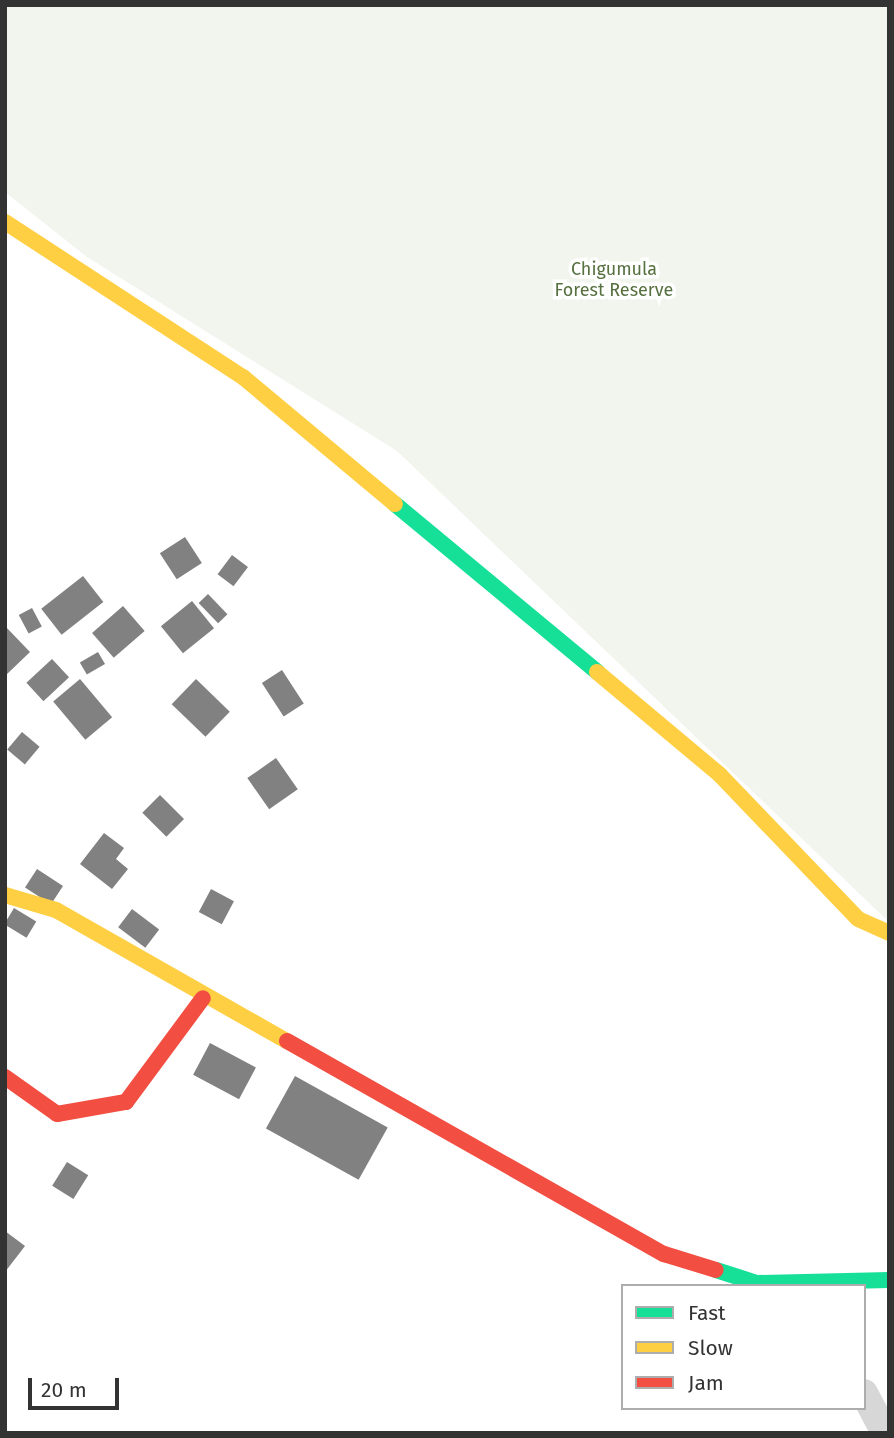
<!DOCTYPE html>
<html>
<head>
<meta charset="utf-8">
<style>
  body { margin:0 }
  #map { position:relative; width:894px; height:1438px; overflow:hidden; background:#fff; font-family:"Fira Sans",sans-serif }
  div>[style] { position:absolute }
  .green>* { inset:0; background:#f1f5ed }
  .building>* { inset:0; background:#818181; transform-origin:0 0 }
  .street>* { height:28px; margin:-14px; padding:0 14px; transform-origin:14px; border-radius:14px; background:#d7d7d7 }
  .fast>* { height:16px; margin:-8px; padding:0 8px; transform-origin:8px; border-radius:8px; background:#16e098 }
  .slow>* { height:16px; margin:-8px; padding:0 8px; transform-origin:8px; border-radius:8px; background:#ffcf43 }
  .jam>* { height:16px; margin:-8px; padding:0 8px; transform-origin:8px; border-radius:8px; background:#f24e42 }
  span { translate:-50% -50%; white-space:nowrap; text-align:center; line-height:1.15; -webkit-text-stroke:7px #fff; paint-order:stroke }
  .park-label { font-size:18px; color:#56703f }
  .frame { position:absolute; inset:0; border:7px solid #333; pointer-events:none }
  .legend { position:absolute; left:621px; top:1284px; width:245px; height:126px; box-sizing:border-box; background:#fff; border:2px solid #adadad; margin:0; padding:9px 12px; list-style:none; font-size:21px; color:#333 }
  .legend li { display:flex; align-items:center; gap:14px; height:35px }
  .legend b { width:35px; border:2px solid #adadad }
  .scale { position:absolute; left:28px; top:1378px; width:91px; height:32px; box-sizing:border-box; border:4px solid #333; border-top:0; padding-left:9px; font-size:21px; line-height:24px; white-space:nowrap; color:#333; -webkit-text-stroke:5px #fff; paint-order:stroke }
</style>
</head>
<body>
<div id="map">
  <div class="green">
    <i style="clip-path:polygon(5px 5px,889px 5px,889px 922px,397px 451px,87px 257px,5px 192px)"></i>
  </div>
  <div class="building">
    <i style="left:185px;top:537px;width:31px;height:30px;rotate:57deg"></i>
    <i style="left:232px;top:555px;width:20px;height:24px;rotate:37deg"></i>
    <i style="left:83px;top:576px;width:33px;height:53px;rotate:52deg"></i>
    <i style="left:208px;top:594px;width:28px;height:13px;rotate:46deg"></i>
    <i style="left:192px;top:601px;width:35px;height:40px;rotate:51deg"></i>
    <i style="left:123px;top:606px;width:33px;height:41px;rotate:49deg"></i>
    <i style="left:32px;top:608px;width:21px;height:15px;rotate:62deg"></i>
    <i style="clip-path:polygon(5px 626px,30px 652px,5px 676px)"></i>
    <i style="left:98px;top:652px;width:14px;height:21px;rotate:60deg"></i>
    <i style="left:52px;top:659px;width:25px;height:35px;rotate:47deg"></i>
    <i style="left:282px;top:670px;width:40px;height:24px;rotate:57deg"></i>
    <i style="left:80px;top:679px;width:50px;height:35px;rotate:50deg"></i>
    <i style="left:196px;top:679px;width:47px;height:35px;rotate:44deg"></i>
    <i style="left:22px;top:732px;width:23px;height:23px;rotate:40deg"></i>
    <i style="left:276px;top:758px;width:38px;height:35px;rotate:55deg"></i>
    <i style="left:160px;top:795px;width:34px;height:25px;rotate:45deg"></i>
    <i style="clip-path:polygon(104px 833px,124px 848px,116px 859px,128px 869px,112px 889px,80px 864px)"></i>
    <i style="left:37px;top:869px;width:31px;height:22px;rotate:33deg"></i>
    <i style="left:211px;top:889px;width:26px;height:26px;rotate:28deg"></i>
    <i style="left:14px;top:908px;width:26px;height:19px;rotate:31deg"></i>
    <i style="left:132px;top:909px;width:34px;height:23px;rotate:37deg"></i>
    <i style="left:210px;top:1043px;width:52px;height:36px;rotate:28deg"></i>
    <i style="left:295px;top:1076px;width:106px;height:60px;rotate:29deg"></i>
    <i style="left:67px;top:1162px;width:25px;height:28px;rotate:32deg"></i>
    <i style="clip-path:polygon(5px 1231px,25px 1246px,5px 1272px)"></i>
  </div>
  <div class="street">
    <i style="left:864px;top:1393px;width:45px;rotate:62.3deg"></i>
  </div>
  <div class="fast">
    <i style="left:395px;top:504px;width:263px;rotate:39.7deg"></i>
    <i style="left:716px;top:1270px;width:43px;rotate:17.6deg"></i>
    <i style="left:757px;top:1283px;width:132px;rotate:-1.3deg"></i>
  </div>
  <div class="slow">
    <i style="left:5px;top:222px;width:284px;rotate:33.1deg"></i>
    <i style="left:243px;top:377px;width:198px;rotate:39.9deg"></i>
    <i style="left:597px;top:672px;width:160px;rotate:39.9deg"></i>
    <i style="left:720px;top:775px;width:199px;rotate:46.2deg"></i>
    <i style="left:858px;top:919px;width:34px;rotate:24deg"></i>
    <i style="left:5px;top:895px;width:53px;rotate:16.4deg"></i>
    <i style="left:56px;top:910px;width:266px;rotate:29.6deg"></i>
  </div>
  <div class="jam">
    <i style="left:287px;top:1041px;width:433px;rotate:29.5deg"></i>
    <i style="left:664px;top:1254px;width:54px;rotate:17.1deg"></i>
    <i style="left:5px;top:1077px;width:64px;rotate:35.4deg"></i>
    <i style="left:57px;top:1114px;width:70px;rotate:-9.9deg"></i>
    <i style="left:126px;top:1102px;width:129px;rotate:-53.5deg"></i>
  </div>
  <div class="park-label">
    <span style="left:614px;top:280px">Chigumula<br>Forest Reserve</span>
  </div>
  <div class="frame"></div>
  <ul class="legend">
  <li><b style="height:9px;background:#16e098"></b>Fast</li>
  <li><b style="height:9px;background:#ffcf43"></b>Slow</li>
  <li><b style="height:9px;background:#f24e42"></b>Jam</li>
  </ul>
  <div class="scale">20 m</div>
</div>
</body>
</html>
